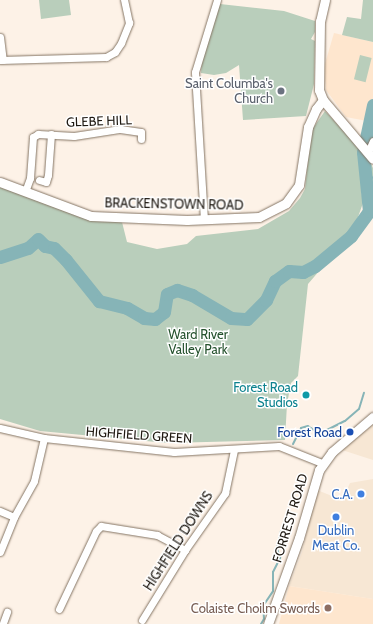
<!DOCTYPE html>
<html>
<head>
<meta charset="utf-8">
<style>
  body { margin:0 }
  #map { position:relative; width:373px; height:624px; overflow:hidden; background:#fdf2e7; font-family:Cabin,sans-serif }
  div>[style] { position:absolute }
  .commercial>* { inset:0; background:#f7e7d4 }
  .built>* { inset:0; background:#fee6ce }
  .green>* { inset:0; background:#b9cebb; transform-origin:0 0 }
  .stream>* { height:2px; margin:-1px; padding:0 1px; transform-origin:1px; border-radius:1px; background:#86b4b7 }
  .river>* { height:13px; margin:-6.5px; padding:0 6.5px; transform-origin:6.5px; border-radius:6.5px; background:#86b4b7 }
  .roads { filter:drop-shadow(0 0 1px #857564) drop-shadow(0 0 1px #857564) }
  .minor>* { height:7px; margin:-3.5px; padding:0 3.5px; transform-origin:3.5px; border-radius:3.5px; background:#fff }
  .tertiary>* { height:9px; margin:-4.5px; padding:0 4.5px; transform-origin:4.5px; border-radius:4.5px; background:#fff }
  .dots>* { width:11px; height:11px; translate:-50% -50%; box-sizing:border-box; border:2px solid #fff; border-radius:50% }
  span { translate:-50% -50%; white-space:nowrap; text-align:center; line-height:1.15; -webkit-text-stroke:3px #fff; paint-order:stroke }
  .worship-label { font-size:13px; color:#5b616d }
  .right { translate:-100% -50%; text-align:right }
  .street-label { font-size:13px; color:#1f1912 }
  .park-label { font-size:13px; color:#25522e }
  .culture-label { font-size:13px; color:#0d838f }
  .transit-label { font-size:13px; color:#164399 }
  .shop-label { font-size:13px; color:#366cbe }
  .education-label { font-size:13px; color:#785e54 }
</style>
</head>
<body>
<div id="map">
  <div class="commercial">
    <i style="clip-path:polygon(373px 424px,373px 460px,342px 450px)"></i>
    <i style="clip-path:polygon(373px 479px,373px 599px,289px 586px,302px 552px,317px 490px,332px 496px,344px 496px,350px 483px)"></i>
  </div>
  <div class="built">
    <i style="clip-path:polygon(334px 33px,373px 42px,373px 100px,367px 121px,346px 117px,326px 90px,324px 67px)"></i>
    <i style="clip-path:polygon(289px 586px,373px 599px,373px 624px,279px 624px)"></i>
  </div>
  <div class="green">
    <i style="clip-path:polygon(39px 0,69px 0,71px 15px,41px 19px)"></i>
    <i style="clip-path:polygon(363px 0,373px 0,373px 42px,342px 35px,347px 17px,361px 19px)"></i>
    <i style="clip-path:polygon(220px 4px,284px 11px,315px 21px,315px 32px,311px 39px,315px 41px,314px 84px,306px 116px,243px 120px,239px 65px,226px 73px,214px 75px,201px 73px,202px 56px)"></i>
    <i style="left:360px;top:55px;width:12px;height:25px;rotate:14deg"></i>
    <i style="clip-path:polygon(325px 111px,368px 157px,373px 168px,373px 184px,361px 189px,363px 203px,358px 217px,352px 228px,327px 250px,326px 263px,308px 284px,298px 376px,291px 383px,287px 404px,285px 440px,167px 443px,40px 431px,0 419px,0 187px,78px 216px,96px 221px,122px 222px,127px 242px,157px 249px,187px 244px,196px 236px,258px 229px,289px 211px,300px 198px,305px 189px,311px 131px)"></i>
  </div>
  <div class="stream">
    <i style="left:365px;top:173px;width:9px;rotate:32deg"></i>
    <i style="left:293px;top:444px;width:18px;rotate:-63deg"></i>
    <i style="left:301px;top:428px;width:7px;rotate:-16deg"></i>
    <i style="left:308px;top:426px;width:11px;rotate:34deg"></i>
    <i style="left:317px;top:432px;width:8px;rotate:-7deg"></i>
    <i style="left:325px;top:431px;width:22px;rotate:-27deg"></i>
    <i style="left:345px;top:421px;width:18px;rotate:-41deg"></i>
    <i style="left:359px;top:409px;width:17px;rotate:-73deg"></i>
    <i style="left:261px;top:624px;width:6px;rotate:-59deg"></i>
    <i style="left:264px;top:619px;width:13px;rotate:-94deg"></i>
    <i style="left:263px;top:606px;width:18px;rotate:-56deg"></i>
    <i style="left:273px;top:591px;width:19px;rotate:-90deg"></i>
    <i style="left:273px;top:572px;width:16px;rotate:-63deg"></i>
    <i style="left:280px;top:558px;width:10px;rotate:-107deg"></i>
    <i style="left:277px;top:548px;width:17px;rotate:-77deg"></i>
  </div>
  <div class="river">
    <i style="left:0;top:257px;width:29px;rotate:-18deg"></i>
    <i style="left:28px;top:248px;width:13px;rotate:-42deg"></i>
    <i style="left:38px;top:239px;width:10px;rotate:45deg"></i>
    <i style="left:45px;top:246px;width:9px;rotate:13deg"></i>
    <i style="left:54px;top:248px;width:17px;rotate:45deg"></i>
    <i style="left:66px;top:260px;width:53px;rotate:51.2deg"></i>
    <i style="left:99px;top:301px;width:29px;rotate:14deg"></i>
    <i style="left:127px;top:308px;width:20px;rotate:30deg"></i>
    <i style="left:144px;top:318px;width:11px;rotate:5deg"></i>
    <i style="left:155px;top:319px;width:11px;rotate:-38deg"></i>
    <i style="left:164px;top:312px;width:18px;rotate:-81deg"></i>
    <i style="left:167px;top:294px;width:11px;rotate:-22deg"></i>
    <i style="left:177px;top:290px;width:16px;rotate:18deg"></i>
    <i style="left:192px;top:295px;width:45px;rotate:30.5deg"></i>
    <i style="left:231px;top:318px;width:16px;rotate:4deg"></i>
    <i style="left:247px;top:319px;width:27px;rotate:-45deg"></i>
    <i style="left:266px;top:300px;width:21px;rotate:-65deg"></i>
    <i style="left:275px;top:281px;width:17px;rotate:-36deg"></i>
    <i style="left:289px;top:271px;width:14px;rotate:4deg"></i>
    <i style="left:303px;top:272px;width:13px;rotate:-27deg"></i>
    <i style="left:315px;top:266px;width:47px;rotate:-39.8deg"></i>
    <i style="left:351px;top:236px;width:31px;rotate:-54deg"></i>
    <i style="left:369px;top:211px;width:59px;rotate:-95.8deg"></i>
    <i style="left:363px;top:152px;width:48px;rotate:-78deg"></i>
  </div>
  <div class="roads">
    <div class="minor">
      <i style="left:0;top:37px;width:23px;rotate:83deg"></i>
      <i style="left:0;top:60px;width:106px;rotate:-1.6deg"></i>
      <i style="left:106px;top:57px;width:10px;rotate:-29deg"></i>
      <i style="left:115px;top:52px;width:11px;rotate:-56deg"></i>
      <i style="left:121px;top:43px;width:22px;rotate:-68deg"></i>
      <i style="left:129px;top:23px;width:24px;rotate:-102deg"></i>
      <i style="left:368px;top:152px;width:12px;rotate:-66deg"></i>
      <i style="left:39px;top:180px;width:7px;rotate:16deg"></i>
      <i style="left:46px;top:182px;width:7px;rotate:-74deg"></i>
      <i style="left:48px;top:175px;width:41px;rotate:-85.8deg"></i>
      <i style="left:26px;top:189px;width:12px;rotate:-70deg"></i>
      <i style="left:30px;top:178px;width:41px;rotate:-85.8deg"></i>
      <i style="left:33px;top:137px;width:6px;rotate:-31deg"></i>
      <i style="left:38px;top:134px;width:36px;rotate:3deg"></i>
      <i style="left:74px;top:136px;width:47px;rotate:-8.7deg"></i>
      <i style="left:120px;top:129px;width:21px;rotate:8deg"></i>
      <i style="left:141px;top:132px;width:7px;rotate:90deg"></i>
      <i style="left:204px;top:220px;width:148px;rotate:-93.5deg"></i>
      <i style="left:195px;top:72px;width:75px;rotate:-73deg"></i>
      <i style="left:0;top:428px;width:45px;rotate:12.8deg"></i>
      <i style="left:44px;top:438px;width:131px;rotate:6.1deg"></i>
      <i style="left:174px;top:452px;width:105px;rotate:-3.3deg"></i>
      <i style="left:279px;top:446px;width:46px;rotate:21.6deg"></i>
      <i style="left:0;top:511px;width:15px;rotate:23deg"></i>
      <i style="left:0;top:552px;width:38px;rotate:-68deg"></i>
      <i style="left:14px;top:517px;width:41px;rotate:-60.9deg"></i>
      <i style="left:34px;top:481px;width:44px;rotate:-76.9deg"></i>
      <i style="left:59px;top:609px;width:86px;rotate:-64.6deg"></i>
      <i style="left:96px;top:531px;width:7px;rotate:-45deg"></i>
      <i style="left:101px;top:526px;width:57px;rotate:9.1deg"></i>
      <i style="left:157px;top:535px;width:32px;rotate:28deg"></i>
      <i style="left:142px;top:620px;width:82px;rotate:-58.4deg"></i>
      <i style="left:185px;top:550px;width:70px;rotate:-54.9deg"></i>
      <i style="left:225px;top:493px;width:44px;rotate:-78.2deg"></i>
      <i style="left:3px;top:623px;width:12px;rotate:-70deg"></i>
    </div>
    <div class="tertiary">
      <i style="left:325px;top:0;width:22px;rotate:103deg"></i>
      <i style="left:320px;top:21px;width:69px;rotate:90.8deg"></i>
      <i style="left:319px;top:90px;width:11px;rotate:68deg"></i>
      <i style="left:323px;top:100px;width:77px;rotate:49.7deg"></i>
      <i style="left:0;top:182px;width:97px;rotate:20.5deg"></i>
      <i style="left:91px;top:216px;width:96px;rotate:2.4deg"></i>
      <i style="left:187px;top:220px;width:72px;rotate:-2.4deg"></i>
      <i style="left:259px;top:217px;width:30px;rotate:-27deg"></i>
      <i style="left:286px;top:203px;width:22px;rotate:-54deg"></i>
      <i style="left:299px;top:185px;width:59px;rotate:-81.2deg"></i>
      <i style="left:308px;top:127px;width:20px;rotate:-66deg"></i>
      <i style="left:316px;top:109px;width:11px;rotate:-52deg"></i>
      <i style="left:268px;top:624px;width:91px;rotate:-70.2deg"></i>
      <i style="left:299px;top:538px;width:71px;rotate:-73.6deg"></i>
      <i style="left:319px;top:470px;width:22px;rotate:-54deg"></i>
      <i style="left:332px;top:452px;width:54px;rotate:-40.5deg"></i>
    </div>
  </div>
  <div class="dots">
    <i style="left:281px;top:91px;background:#6b7280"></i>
    <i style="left:306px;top:395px;background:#0f9aa8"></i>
    <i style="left:350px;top:432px;background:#1a4fb4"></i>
    <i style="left:361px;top:494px;background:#3f7fe0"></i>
    <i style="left:336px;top:517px;background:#3f7fe0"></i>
    <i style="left:328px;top:608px;background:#8d6e63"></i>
  </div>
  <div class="worship-label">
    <span class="right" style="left:273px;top:91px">Saint Columba's<br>Church</span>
  </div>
  <div class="street-label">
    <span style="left:99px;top:121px;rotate:-2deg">GLEBE HILL</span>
    <span style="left:174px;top:204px;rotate:1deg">BRACKENSTOWN ROAD</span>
    <span style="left:139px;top:435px;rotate:4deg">HIGHFIELD GREEN</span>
    <span style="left:290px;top:518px;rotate:-73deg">FORREST ROAD</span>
    <span style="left:178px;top:541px;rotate:-57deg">HIGHFIELD DOWNS</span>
  </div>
  <div class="park-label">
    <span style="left:198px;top:342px">Ward River<br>Valley Park</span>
  </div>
  <div class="culture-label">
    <span class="right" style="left:298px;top:395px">Forest Road<br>Studios</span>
  </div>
  <div class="transit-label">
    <span class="right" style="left:342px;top:432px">Forest Road</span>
  </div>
  <div class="shop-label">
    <span class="right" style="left:353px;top:494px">C.A.</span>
    <span style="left:336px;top:538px">Dublin<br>Meat Co.</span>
  </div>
  <div class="education-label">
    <span class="right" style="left:320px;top:608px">Colaiste Choilm Swords</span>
  </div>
</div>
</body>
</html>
